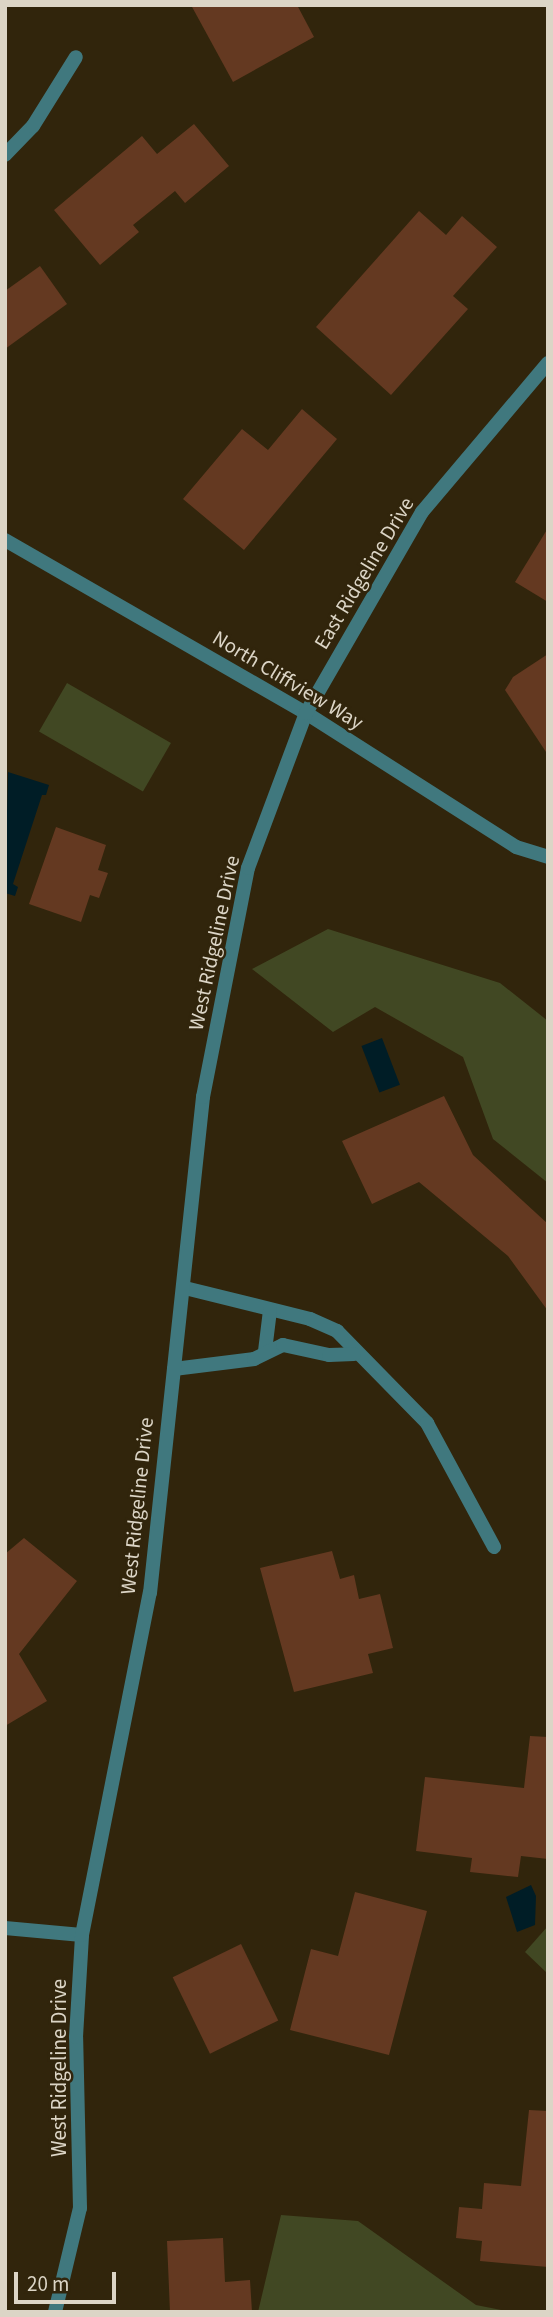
<!DOCTYPE html>
<html>
<head>
<meta charset="utf-8">
<style>
  body { margin:0 }
  #map { position:relative; width:553px; height:2317px; overflow:hidden; background:#31250c; font-family:"Source Sans 3",sans-serif }
  div>[style] { position:absolute }
  .green>* { inset:0; background:#414823; transform-origin:0 0 }
  .water>* { inset:0; background:#001d26; transform-origin:0 0 }
  .building>* { inset:0; background:#643921; transform-origin:0 0 }
  .minor>* { height:14px; margin:-7px; padding:0 7px; transform-origin:7px; border-radius:7px; background:#40787e }
  span { translate:-50% -50%; white-space:nowrap; text-align:center; line-height:1.15; -webkit-text-stroke:5px #31250c; paint-order:stroke }
  .street-label { font-size:21px; color:#dcd5c6 }
  .frame { position:absolute; inset:0; border:7px solid #dcd5c6; pointer-events:none }
  .scale { position:absolute; left:14px; top:2272px; width:102px; height:32px; box-sizing:border-box; border:4px solid #dcd5c6; border-top:0; padding-left:9px; font-size:21px; line-height:24px; white-space:nowrap; color:#dcd5c6; -webkit-text-stroke:5px #31250c; paint-order:stroke }
</style>
</head>
<body>
<div id="map">
  <div class="green">
    <i style="left:67px;top:683px;width:120px;height:56px;rotate:30deg"></i>
    <i style="clip-path:polygon(328px 929px,500px 983px,548px 1021px,548px 1183px,493px 1139px,463px 1057px,375px 1007px,333px 1032px,252px 969px)"></i>
    <i style="clip-path:polygon(548px 1926px,548px 1974px,525px 1952px)"></i>
    <i style="clip-path:polygon(281px 2215px,358px 2221px,476px 2305px,511px 2312px,258px 2312px)"></i>
  </div>
  <div class="water">
    <i style="clip-path:polygon(8px 772px,49px 785px,46px 795px,42px 795px,13px 884px,18px 887px,15px 896px,5px 893px)"></i>
    <i style="left:382px;top:1038px;width:50px;height:22px;rotate:69deg"></i>
    <i style="clip-path:polygon(531px 1885px,536px 1896px,535px 1925px,517px 1932px,506px 1897px)"></i>
  </div>
  <div class="building">
    <i style="clip-path:polygon(191px 5px,297px 5px,314px 37px,233px 82px)"></i>
    <i style="clip-path:polygon(194px 124px,229px 166px,185px 203px,175px 191px,133px 225px,139px 232px,100px 265px,54px 210px,142px 136px,157px 154px)"></i>
    <i style="clip-path:polygon(419px 211px,446px 235px,462px 216px,497px 247px,453px 296px,468px 309px,391px 395px,316px 327px)"></i>
    <i style="clip-path:polygon(40px 266px,67px 304px,5px 349px,5px 291px)"></i>
    <i style="clip-path:polygon(302px 409px,337px 439px,244px 550px,183px 499px,242px 429px,268px 450px)"></i>
    <i style="clip-path:polygon(548px 528px,548px 602px,515px 582px)"></i>
    <i style="clip-path:polygon(548px 654px,548px 755px,505px 690px,513px 677px)"></i>
    <i style="clip-path:polygon(56px 827px,106px 845px,98px 870px,108px 873px,99px 898px,90px 895px,81px 922px,29px 904px)"></i>
    <i style="clip-path:polygon(444px 1096px,473px 1155px,548px 1224px,548px 1311px,508px 1256px,419px 1182px,372px 1204px,342px 1141px)"></i>
    <i style="clip-path:polygon(24px 1538px,77px 1581px,19px 1654px,47px 1701px,5px 1726px,5px 1554px)"></i>
    <i style="clip-path:polygon(332px 1551px,340px 1579px,354px 1575px,359px 1599px,380px 1594px,393px 1648px,368px 1654px,373px 1673px,294px 1692px,260px 1568px)"></i>
    <i style="clip-path:polygon(530px 1736px,548px 1737px,548px 1859px,521px 1856px,518px 1877px,470px 1872px,472px 1858px,416px 1851px,425px 1777px,524px 1788px)"></i>
    <i style="clip-path:polygon(355px 1892px,427px 1911px,389px 2055px,290px 2030px,311px 1949px,338px 1956px)"></i>
    <i style="left:241px;top:1944px;width:85px;height:76px;rotate:64deg"></i>
    <i style="clip-path:polygon(529px 2110px,548px 2111px,548px 2267px,480px 2261px,482px 2241px,456px 2238px,459px 2207px,482px 2209px,484px 2183px,521px 2186px)"></i>
    <i style="clip-path:polygon(223px 2238px,225px 2282px,250px 2280px,252px 2312px,170px 2312px,167px 2241px)"></i>
  </div>
  <div class="minor">
    <i style="left:5px;top:155px;width:40px;rotate:-46deg"></i>
    <i style="left:33px;top:126px;width:81px;rotate:-58.1deg"></i>
    <i style="left:5px;top:540px;width:347px;rotate:29.9deg"></i>
    <i style="left:306px;top:713px;width:249px;rotate:32.5deg"></i>
    <i style="left:516px;top:847px;width:34px;rotate:17deg"></i>
    <i style="left:185px;top:1288px;width:129px;rotate:13.9deg"></i>
    <i style="left:310px;top:1319px;width:30px;rotate:24deg"></i>
    <i style="left:337px;top:1331px;width:129px;rotate:45.6deg"></i>
    <i style="left:427px;top:1423px;width:141px;rotate:61.6deg"></i>
    <i style="left:265px;top:1351px;width:41px;rotate:-83deg"></i>
    <i style="left:174px;top:1369px;width:81px;rotate:-7.1deg"></i>
    <i style="left:254px;top:1359px;width:32px;rotate:-26deg"></i>
    <i style="left:283px;top:1345px;width:47px;rotate:12.3deg"></i>
    <i style="left:329px;top:1355px;width:25px;rotate:-2deg"></i>
    <i style="left:5px;top:1928px;width:77px;rotate:5.2deg"></i>
    <i style="left:55px;top:2312px;width:107px;rotate:-76.5deg"></i>
    <i style="left:80px;top:2208px;width:171px;rotate:-91.3deg"></i>
    <i style="left:76px;top:2037px;width:102px;rotate:-86.6deg"></i>
    <i style="left:82px;top:1935px;width:349px;rotate:-78.8deg"></i>
    <i style="left:150px;top:1593px;width:499px;rotate:-83.9deg"></i>
    <i style="left:203px;top:1097px;width:233px;rotate:-78.9deg"></i>
    <i style="left:248px;top:868px;width:165px;rotate:-69.5deg"></i>
    <i style="left:306px;top:713px;width:232px;rotate:-60deg"></i>
    <i style="left:422px;top:512px;width:195px;rotate:-49.8deg"></i>
  </div>
  <div class="street-label">
    <span style="left:364px;top:573px;rotate:-59deg">East Ridgeline Drive</span>
    <span style="left:288px;top:680px;rotate:31deg">North Cliffview Way</span>
    <span style="left:214px;top:943px;rotate:-78deg">West Ridgeline Drive</span>
    <span style="left:137px;top:1506px;rotate:-84deg">West Ridgeline Drive</span>
    <span style="left:59px;top:2068px;rotate:-90deg">West Ridgeline Drive</span>
  </div>
  <div class="frame"></div>
  <div class="scale">20 m</div>
</div>
</body>
</html>
